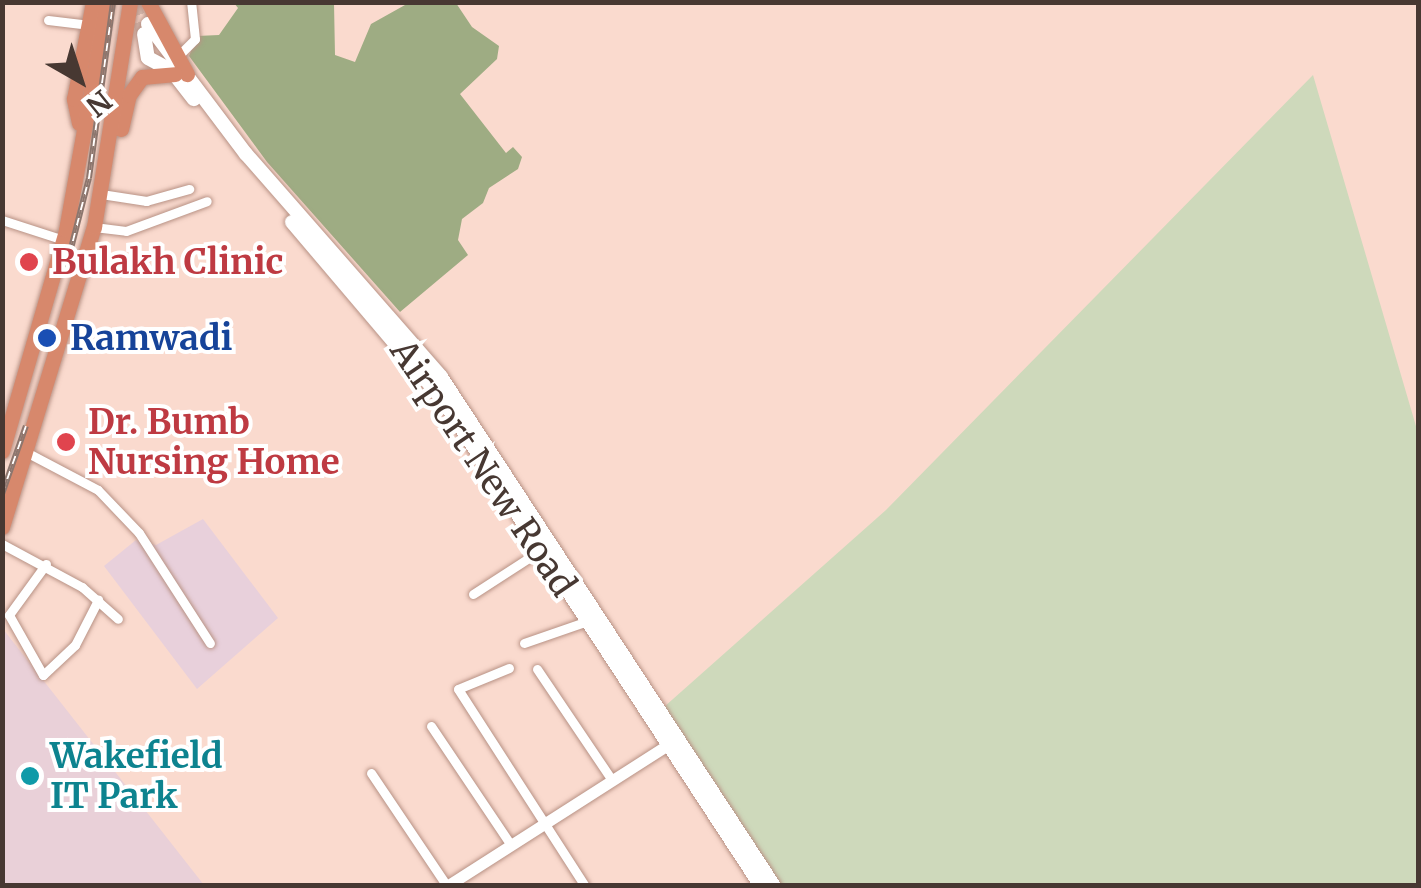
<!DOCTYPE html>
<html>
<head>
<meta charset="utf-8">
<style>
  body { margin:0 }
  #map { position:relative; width:1421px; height:888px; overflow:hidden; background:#fadace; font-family:Merriweather,serif }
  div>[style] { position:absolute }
  .commercial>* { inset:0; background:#e9d0d8 }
  .education>* { inset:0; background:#e8d0db }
  .green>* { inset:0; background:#ced9bb }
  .forest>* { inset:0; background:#9eac83 }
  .secondary-tunnel>* { height:14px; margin-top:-7px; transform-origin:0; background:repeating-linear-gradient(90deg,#d6baaf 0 14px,transparent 0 21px) }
  .roads { filter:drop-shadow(0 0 2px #b89285) drop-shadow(0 0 2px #b89285) }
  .minor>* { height:9px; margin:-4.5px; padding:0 4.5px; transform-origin:4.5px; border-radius:4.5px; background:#fff }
  .tertiary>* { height:11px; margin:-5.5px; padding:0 5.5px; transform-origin:5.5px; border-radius:5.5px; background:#fff }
  .secondary>* { height:14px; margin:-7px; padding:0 7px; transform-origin:7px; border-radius:7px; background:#fff }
  .trunk>* { height:15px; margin:-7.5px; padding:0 7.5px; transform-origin:7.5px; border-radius:7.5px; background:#d7886c }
  .rail>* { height:6px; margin-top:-3px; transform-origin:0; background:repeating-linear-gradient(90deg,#fff 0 8px,#8c766e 0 16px); box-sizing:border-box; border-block:2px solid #8c766e }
  .dots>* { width:28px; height:28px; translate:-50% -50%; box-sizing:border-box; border:5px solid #fff; border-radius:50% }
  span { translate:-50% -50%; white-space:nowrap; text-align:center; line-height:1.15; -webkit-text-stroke:8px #fff; paint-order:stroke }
  .health-label { font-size:35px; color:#be3a42; font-weight:700 }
  .left { translate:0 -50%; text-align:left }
  .transit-label { font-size:35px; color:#164399; font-weight:700 }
  .street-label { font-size:35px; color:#473832 }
  .culture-label { font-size:35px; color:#0d838f; font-weight:700 }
  .frame { position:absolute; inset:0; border:5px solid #473832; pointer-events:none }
  .north { position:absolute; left:30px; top:30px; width:100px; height:100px; -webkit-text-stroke:8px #fff; paint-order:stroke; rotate:141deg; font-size:28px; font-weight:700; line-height:40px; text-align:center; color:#473832 }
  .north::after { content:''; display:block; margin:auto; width:35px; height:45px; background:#473832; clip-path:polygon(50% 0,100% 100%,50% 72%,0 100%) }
</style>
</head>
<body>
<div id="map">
  <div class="commercial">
    <i style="clip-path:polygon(3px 629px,204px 885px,3px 885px)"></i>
  </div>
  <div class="education">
    <i style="clip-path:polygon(203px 519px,278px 618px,197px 689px,104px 566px,136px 540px,156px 545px)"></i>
  </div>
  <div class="green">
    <i style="clip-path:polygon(1313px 75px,1418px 433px,1418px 885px,780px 885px,664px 707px,886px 510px)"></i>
  </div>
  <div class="forest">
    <i style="clip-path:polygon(234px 3px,334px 3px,335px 55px,355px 62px,371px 24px,405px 5px,456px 3px,472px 27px,499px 46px,497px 59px,460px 94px,506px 153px,513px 147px,522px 157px,518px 169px,489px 188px,483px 203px,462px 219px,458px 240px,468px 255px,400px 312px,267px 162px,189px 56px,197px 36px,219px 35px,238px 8px)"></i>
  </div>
  <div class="secondary-tunnel">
    <i style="left:133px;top:2px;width:34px;rotate:71deg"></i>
  </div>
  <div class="roads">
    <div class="minor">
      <i style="left:48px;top:20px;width:42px;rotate:6.8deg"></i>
      <i style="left:178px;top:56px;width:24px;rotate:-45deg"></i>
      <i style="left:195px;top:39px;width:37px;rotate:-96deg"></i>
      <i style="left:101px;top:194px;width:46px;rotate:8.8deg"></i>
      <i style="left:146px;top:201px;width:45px;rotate:-15.6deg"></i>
      <i style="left:2px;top:220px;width:65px;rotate:17.9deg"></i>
      <i style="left:94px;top:227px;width:32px;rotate:7deg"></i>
      <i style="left:126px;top:231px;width:86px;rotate:-20.3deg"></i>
      <i style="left:26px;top:452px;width:81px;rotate:27.8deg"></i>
      <i style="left:98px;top:490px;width:59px;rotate:46.4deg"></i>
      <i style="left:139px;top:533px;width:131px;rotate:57.2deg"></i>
      <i style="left:2px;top:544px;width:91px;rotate:28.3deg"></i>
      <i style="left:82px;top:587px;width:48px;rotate:41.6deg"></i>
      <i style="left:46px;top:564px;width:63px;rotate:126deg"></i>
      <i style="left:9px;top:615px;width:69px;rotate:60.5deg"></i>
      <i style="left:43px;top:675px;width:44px;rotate:-43.2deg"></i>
      <i style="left:75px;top:645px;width:51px;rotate:-62.9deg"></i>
      <i style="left:473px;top:594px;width:81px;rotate:-32.9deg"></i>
      <i style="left:524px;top:643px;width:68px;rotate:-19deg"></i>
      <i style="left:509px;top:668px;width:55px;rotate:157.6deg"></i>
      <i style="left:458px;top:689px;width:234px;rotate:57.2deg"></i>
      <i style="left:537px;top:669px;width:134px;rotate:56deg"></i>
      <i style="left:431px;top:726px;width:143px;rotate:56.1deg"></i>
      <i style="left:371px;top:773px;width:136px;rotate:56.1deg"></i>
    </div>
    <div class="tertiary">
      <i style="left:447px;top:886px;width:271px;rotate:-32.6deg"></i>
    </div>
    <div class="secondary">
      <i style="left:148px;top:24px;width:163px;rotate:53deg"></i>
      <i style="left:246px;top:154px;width:296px;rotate:48.8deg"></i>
      <i style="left:441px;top:377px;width:608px;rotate:56.81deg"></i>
      <i style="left:144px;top:34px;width:24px;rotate:81deg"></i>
      <i style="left:148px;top:58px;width:26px;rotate:28deg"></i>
      <i style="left:171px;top:70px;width:37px;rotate:52deg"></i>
      <i style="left:292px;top:222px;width:233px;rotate:49.7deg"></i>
      <i style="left:443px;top:400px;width:581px;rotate:56.8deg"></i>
    </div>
    <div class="trunk">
      <i style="left:148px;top:2px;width:82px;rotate:61.6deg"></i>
      <i style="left:79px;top:123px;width:25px;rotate:-102deg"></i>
      <i style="left:74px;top:99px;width:99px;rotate:-78.9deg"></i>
      <i style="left:121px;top:129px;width:35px;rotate:-77deg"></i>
      <i style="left:129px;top:95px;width:22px;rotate:-54deg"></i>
      <i style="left:142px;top:77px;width:33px;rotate:-5deg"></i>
      <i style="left:2px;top:451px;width:230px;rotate:-73.8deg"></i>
      <i style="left:66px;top:230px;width:232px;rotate:-79.8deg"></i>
      <i style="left:2px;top:527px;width:314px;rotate:-73deg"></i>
      <i style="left:94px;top:227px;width:228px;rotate:-80.9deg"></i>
    </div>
  </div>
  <div class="rail">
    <i style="left:65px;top:272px;width:97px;rotate:-75.7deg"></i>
    <i style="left:89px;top:178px;width:178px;rotate:-82.2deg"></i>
    <i style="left:2px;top:494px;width:72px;rotate:-70.6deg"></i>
  </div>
  <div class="dots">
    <i style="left:29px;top:262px;background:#e0444e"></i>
    <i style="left:47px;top:338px;background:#1a4fb4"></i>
    <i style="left:66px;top:442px;background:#e0444e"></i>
    <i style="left:30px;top:776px;background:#0f9aa8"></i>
  </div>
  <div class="health-label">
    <span class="left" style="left:52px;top:262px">Bulakh Clinic</span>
    <span class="left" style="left:88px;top:442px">Dr. Bumb<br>Nursing Home</span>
  </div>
  <div class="transit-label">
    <span class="left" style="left:70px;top:338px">Ramwadi</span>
  </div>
  <div class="street-label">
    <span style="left:483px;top:468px;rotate:56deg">Airport New Road</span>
  </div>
  <div class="culture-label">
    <span class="left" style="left:50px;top:776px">Wakefield<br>IT Park</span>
  </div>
  <div class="frame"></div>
  <div class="north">N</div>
</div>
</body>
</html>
